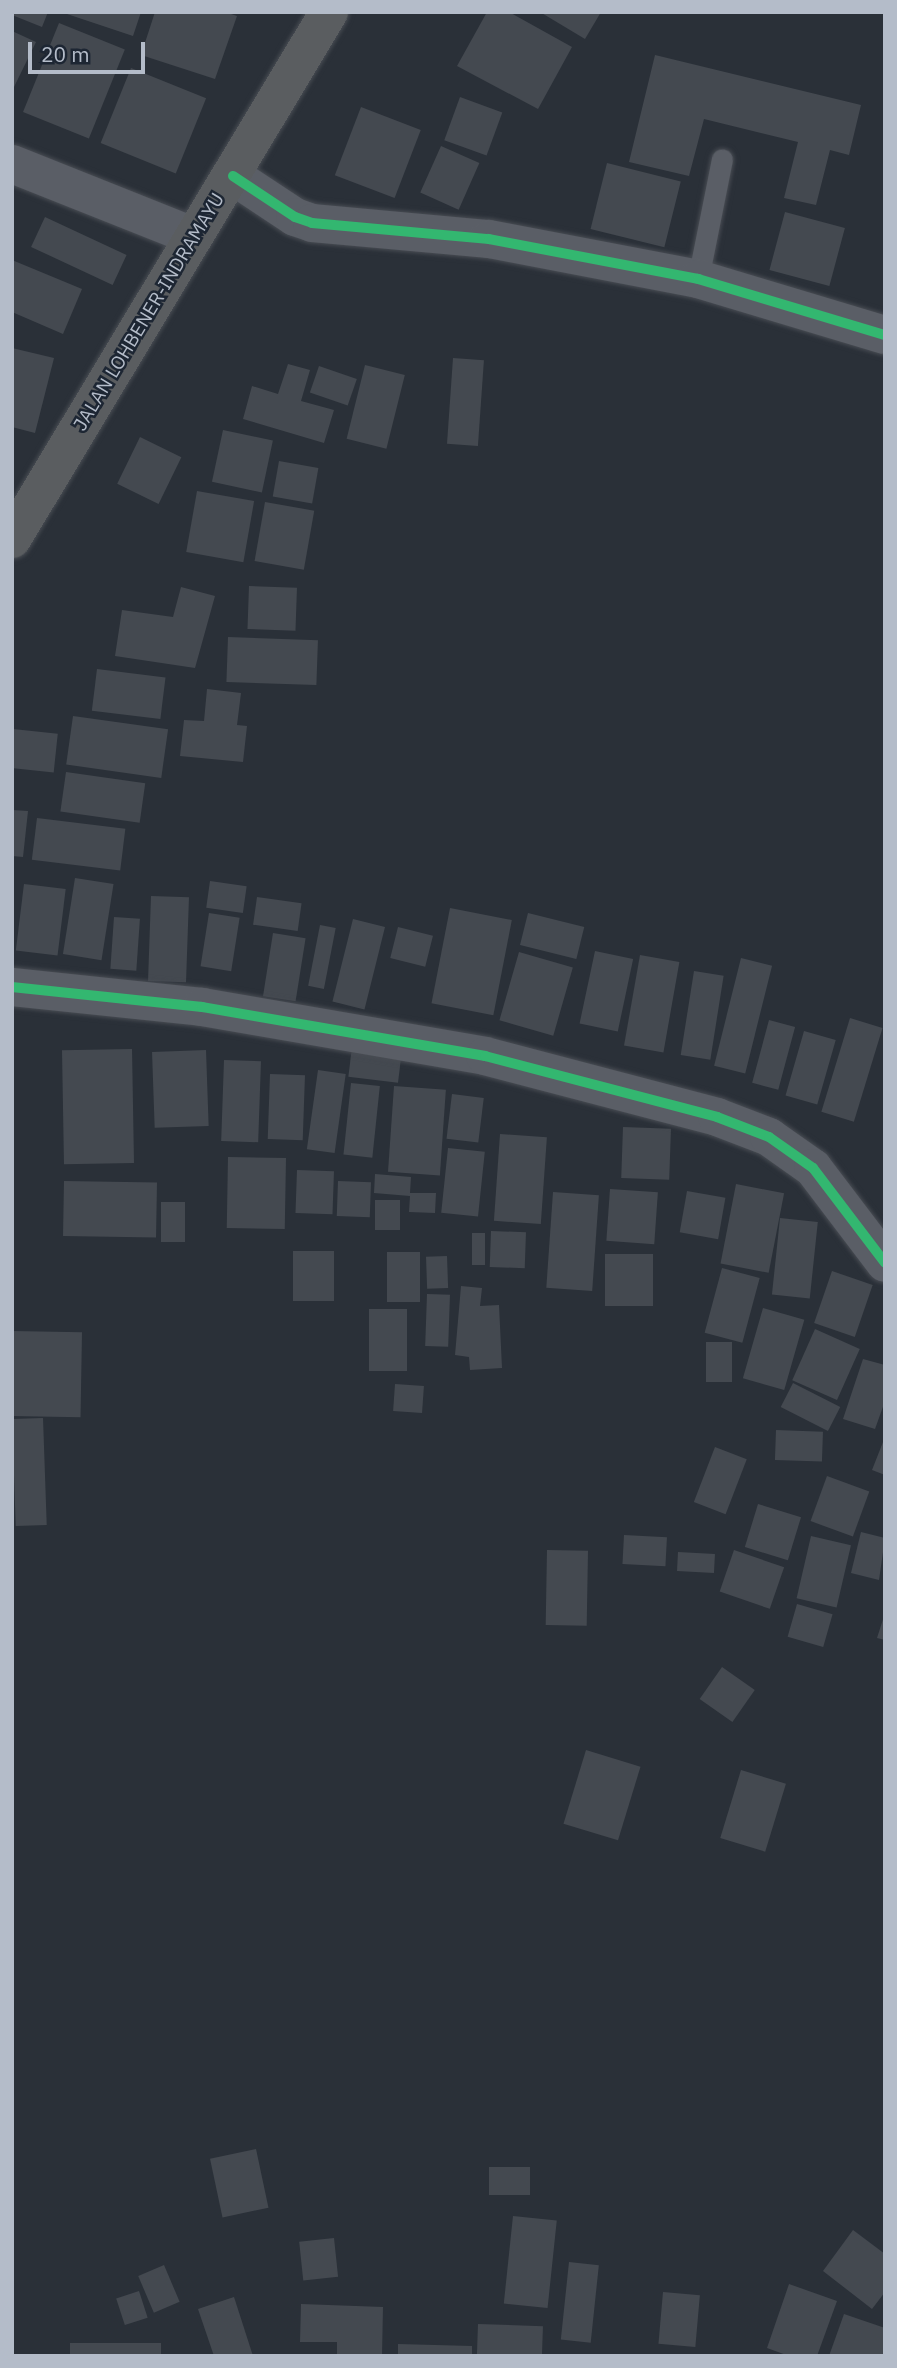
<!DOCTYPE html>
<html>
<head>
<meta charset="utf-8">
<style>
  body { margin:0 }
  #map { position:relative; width:897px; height:2368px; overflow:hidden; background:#2a3038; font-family:"IBM Plex Sans",sans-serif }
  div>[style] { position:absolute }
  .building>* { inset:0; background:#444950; transform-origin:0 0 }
  .roads { filter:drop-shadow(0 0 2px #484c53) drop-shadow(0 0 2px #484c53) }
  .lane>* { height:21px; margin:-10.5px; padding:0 10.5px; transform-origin:10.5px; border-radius:10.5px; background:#5a5e66 }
  .street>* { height:38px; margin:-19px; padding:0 19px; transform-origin:19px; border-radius:19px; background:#5a5e66 }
  .highway>* { height:38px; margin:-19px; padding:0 19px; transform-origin:19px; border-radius:19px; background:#5a5d60 }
  .cycleway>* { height:10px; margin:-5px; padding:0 5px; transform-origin:5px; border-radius:5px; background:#33b770 }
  span { translate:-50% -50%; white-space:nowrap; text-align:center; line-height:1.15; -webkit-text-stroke:5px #1d2633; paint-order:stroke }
  .street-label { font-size:19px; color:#b4bcc9 }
  .frame { position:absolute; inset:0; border:14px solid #b4bcc9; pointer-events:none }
  .scale { position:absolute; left:28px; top:42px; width:117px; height:32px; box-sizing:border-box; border:4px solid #b4bcc9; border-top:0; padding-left:9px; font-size:21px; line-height:24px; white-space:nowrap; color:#b4bcc9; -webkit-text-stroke:5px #1d2633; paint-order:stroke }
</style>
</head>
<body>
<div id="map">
  <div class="building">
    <i style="clip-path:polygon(12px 12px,48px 12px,42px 27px,12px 15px)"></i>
    <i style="clip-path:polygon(61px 12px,141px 12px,133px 36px)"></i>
    <i style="clip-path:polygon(155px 12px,225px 12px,237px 16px,215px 79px,141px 55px)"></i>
    <i style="clip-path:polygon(487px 12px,509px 12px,572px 47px,538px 109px,457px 66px)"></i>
    <i style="clip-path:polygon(540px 12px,601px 12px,585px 39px)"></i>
    <i style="left:59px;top:23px;width:71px;height:96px;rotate:22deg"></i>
    <i style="clip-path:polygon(12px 31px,36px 42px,14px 87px,12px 86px)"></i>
    <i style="clip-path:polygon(655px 55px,861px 105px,849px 155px,830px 150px,816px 205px,784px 198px,798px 142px,704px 119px,689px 176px,629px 162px)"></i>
    <i style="left:131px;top:68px;width:81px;height:81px;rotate:22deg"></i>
    <i style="left:460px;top:97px;width:45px;height:46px;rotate:20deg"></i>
    <i style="left:361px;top:107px;width:64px;height:73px;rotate:21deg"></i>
    <i style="left:441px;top:146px;width:42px;height:51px;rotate:24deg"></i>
    <i style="left:607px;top:163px;width:76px;height:68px;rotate:14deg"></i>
    <i style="left:785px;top:212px;width:62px;height:60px;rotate:15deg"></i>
    <i style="left:45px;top:217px;width:90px;height:33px;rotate:25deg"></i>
    <i style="clip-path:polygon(12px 260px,82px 289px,63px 334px,12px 312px)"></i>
    <i style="clip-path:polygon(12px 348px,54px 358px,35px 433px,12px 427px)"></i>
    <i style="left:453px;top:358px;width:31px;height:86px;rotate:4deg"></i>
    <i style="clip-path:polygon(288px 364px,310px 370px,301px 401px,334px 410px,324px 443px,243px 419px,252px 386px,278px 394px)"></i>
    <i style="left:365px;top:365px;width:41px;height:76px;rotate:14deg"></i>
    <i style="left:319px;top:366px;width:40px;height:28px;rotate:19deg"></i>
    <i style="left:223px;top:430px;width:51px;height:53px;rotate:12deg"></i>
    <i style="left:140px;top:437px;width:46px;height:52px;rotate:26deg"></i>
    <i style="left:279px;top:461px;width:40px;height:36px;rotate:10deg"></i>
    <i style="left:197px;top:491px;width:58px;height:62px;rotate:10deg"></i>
    <i style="left:265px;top:502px;width:50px;height:60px;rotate:10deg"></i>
    <i style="left:249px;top:586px;width:48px;height:43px;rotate:2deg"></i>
    <i style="clip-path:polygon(181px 587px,215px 596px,195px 668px,115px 656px,122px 610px,173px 617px)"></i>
    <i style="left:228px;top:637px;width:90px;height:45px;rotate:2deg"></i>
    <i style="left:97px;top:669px;width:69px;height:42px;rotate:7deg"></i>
    <i style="clip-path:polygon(207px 689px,241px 693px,237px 725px,247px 726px,243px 762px,180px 756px,184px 720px,204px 721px)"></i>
    <i style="left:73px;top:716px;width:96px;height:49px;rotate:8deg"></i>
    <i style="left:13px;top:729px;width:45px;height:39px;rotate:6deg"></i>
    <i style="left:66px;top:772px;width:80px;height:40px;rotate:8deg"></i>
    <i style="clip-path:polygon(12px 810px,28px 811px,23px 857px,12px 856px)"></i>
    <i style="left:37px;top:818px;width:89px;height:42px;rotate:7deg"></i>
    <i style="left:75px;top:878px;width:39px;height:77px;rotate:9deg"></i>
    <i style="left:210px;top:881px;width:37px;height:27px;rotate:8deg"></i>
    <i style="left:24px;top:884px;width:42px;height:67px;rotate:7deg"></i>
    <i style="left:151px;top:896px;width:38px;height:85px;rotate:2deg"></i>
    <i style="left:257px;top:897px;width:45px;height:28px;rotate:8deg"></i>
    <i style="left:450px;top:908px;width:63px;height:97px;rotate:11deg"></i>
    <i style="left:209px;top:913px;width:31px;height:54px;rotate:9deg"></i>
    <i style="left:528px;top:913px;width:58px;height:33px;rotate:14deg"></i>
    <i style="left:114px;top:917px;width:26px;height:52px;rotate:4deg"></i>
    <i style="left:353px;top:919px;width:33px;height:85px;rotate:14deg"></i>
    <i style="left:320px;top:925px;width:16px;height:62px;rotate:11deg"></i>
    <i style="left:398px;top:927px;width:36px;height:32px;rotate:14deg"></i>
    <i style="left:273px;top:933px;width:33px;height:64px;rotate:9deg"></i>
    <i style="left:595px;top:951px;width:39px;height:74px;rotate:12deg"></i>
    <i style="left:519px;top:952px;width:56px;height:71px;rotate:16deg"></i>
    <i style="left:640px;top:955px;width:40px;height:92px;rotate:10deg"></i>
    <i style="left:741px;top:958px;width:32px;height:111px;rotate:14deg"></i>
    <i style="left:694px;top:971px;width:30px;height:85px;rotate:9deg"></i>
    <i style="left:850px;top:1018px;width:34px;height:98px;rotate:17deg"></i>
    <i style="left:769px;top:1020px;width:27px;height:65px;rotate:15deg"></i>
    <i style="left:804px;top:1031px;width:33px;height:67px;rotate:16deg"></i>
    <i style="left:352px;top:1047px;width:50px;height:30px;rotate:7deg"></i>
    <i style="left:132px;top:1049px;width:114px;height:70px;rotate:89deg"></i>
    <i style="left:206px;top:1050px;width:76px;height:54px;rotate:88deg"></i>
    <i style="left:224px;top:1060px;width:37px;height:81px;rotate:2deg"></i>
    <i style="left:318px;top:1070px;width:28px;height:80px;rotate:8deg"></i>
    <i style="left:270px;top:1074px;width:35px;height:65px;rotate:2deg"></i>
    <i style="left:351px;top:1083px;width:29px;height:72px;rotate:6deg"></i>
    <i style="left:394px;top:1086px;width:52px;height:86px;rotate:4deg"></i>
    <i style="left:452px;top:1094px;width:32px;height:45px;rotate:7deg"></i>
    <i style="left:623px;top:1127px;width:48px;height:51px;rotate:2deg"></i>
    <i style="left:500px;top:1134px;width:47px;height:87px;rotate:4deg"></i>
    <i style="left:448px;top:1148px;width:37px;height:65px;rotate:6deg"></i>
    <i style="left:228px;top:1157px;width:58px;height:71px;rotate:1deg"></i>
    <i style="left:297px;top:1170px;width:37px;height:43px;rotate:2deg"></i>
    <i style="clip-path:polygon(375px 1174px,411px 1177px,410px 1193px,436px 1193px,435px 1213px,409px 1212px,410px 1196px,374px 1193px)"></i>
    <i style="left:64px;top:1181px;width:93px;height:55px;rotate:1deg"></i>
    <i style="left:338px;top:1181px;width:33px;height:35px;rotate:2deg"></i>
    <i style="left:736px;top:1184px;width:49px;height:81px;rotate:11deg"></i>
    <i style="left:610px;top:1189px;width:48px;height:52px;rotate:4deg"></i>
    <i style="left:687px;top:1191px;width:39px;height:42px;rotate:10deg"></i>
    <i style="left:553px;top:1192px;width:46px;height:96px;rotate:4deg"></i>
    <i style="left:375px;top:1200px;width:25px;height:30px"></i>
    <i style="left:161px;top:1202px;width:24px;height:40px"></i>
    <i style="left:780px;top:1218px;width:38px;height:77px;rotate:6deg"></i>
    <i style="left:491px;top:1231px;width:35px;height:36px;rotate:2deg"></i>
    <i style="left:472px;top:1233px;width:13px;height:32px"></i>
    <i style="left:293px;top:1251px;width:41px;height:50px"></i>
    <i style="left:387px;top:1252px;width:33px;height:50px"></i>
    <i style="left:605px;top:1254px;width:48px;height:52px"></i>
    <i style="left:447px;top:1256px;width:32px;height:21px;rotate:88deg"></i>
    <i style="left:722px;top:1268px;width:39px;height:67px;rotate:15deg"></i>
    <i style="left:832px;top:1271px;width:43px;height:55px;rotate:19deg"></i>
    <i style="clip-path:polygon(461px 1286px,482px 1288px,480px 1306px,499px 1305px,502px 1368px,470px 1370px,469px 1357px,455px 1355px)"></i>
    <i style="left:427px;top:1294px;width:23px;height:52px;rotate:2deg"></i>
    <i style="left:763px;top:1308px;width:43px;height:73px;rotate:16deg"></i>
    <i style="left:369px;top:1309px;width:38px;height:62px"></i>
    <i style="left:815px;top:1329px;width:49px;height:56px;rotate:24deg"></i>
    <i style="left:12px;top:1331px;width:70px;height:85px;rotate:1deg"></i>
    <i style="left:706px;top:1342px;width:26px;height:40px"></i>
    <i style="clip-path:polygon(863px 1359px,885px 1365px,885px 1401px,875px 1429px,843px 1419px)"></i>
    <i style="left:793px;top:1383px;width:53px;height:27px;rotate:27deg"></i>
    <i style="left:395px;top:1384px;width:29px;height:27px;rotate:4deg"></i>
    <i style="left:43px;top:1418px;width:107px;height:31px;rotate:88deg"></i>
    <i style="left:776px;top:1430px;width:47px;height:30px;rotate:2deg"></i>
    <i style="clip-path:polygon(885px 1437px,885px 1475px,872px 1470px)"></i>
    <i style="left:715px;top:1447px;width:34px;height:59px;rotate:21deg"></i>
    <i style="left:827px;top:1476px;width:45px;height:48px;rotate:20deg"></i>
    <i style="left:758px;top:1504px;width:45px;height:45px;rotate:17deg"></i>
    <i style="clip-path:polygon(861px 1532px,885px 1538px,879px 1580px,851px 1573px)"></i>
    <i style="left:624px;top:1535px;width:43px;height:29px;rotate:3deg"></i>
    <i style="left:811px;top:1536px;width:41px;height:64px;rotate:13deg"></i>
    <i style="left:547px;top:1550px;width:41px;height:75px;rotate:1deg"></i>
    <i style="left:734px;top:1550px;width:53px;height:44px;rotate:19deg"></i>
    <i style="left:678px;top:1552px;width:37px;height:19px;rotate:3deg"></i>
    <i style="left:797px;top:1604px;width:37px;height:34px;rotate:16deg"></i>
    <i style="clip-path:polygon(885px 1613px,885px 1640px,877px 1638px)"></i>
    <i style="left:722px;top:1667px;width:40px;height:39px;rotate:35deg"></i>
    <i style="left:586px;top:1750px;width:57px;height:77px;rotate:17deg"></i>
    <i style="left:741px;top:1770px;width:47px;height:71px;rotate:17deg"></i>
    <i style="left:256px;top:2149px;width:60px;height:47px;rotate:78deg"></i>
    <i style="left:489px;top:2167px;width:41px;height:28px"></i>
    <i style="left:513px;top:2216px;width:44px;height:88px;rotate:6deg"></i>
    <i style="clip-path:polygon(853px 2230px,885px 2254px,885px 2292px,872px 2309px,823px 2271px)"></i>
    <i style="left:334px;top:2238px;width:39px;height:35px;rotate:84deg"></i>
    <i style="left:569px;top:2262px;width:30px;height:78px;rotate:6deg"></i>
    <i style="left:164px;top:2265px;width:40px;height:28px;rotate:67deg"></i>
    <i style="clip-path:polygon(789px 2284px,837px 2301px,817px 2356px,789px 2356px,767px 2348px)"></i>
    <i style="left:139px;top:2291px;width:28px;height:24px;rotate:72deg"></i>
    <i style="left:663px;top:2292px;width:37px;height:52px;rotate:5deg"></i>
    <i style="clip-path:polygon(234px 2297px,253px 2356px,214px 2356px,198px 2309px)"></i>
    <i style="clip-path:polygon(301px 2304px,383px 2307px,382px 2356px,337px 2356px,337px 2342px,300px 2342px)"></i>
    <i style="clip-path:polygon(844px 2314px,885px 2328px,885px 2356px,829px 2356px)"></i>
    <i style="left:478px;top:2324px;width:65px;height:32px;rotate:2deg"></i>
    <i style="left:161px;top:2343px;width:13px;height:91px;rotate:90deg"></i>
    <i style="clip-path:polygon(398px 2344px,472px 2346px,472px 2356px,398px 2356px)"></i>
  </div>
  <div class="roads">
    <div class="lane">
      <i style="left:698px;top:279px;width:122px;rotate:-78.7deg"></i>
    </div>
    <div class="street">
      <i style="left:12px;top:164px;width:195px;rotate:21.7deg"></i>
      <i style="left:233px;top:176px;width:74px;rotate:33.5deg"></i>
      <i style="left:295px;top:217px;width:18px;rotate:19deg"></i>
      <i style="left:312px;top:223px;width:178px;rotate:5.2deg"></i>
      <i style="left:489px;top:239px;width:213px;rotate:10.8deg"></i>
      <i style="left:698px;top:279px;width:195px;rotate:16.7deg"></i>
      <i style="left:12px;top:987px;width:191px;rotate:6deg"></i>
      <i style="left:202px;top:1007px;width:287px;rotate:9.8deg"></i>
      <i style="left:485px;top:1056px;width:240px;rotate:14.7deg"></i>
      <i style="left:717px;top:1117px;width:56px;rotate:21deg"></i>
      <i style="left:769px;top:1137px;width:54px;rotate:35.2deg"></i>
      <i style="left:813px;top:1168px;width:119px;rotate:52.8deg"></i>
    </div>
    <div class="highway">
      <i style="left:12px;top:539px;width:615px;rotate:-58.97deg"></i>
    </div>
  </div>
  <div class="cycleway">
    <i style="left:233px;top:176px;width:74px;rotate:33.5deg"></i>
    <i style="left:295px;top:217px;width:18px;rotate:19deg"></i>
    <i style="left:312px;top:223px;width:178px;rotate:5.2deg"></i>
    <i style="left:489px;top:239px;width:213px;rotate:10.8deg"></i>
    <i style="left:698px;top:279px;width:195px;rotate:16.7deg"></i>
    <i style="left:12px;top:987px;width:191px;rotate:6deg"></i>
    <i style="left:202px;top:1007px;width:287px;rotate:9.8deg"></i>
    <i style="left:485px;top:1056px;width:240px;rotate:14.7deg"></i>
    <i style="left:717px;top:1117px;width:56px;rotate:21deg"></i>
    <i style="left:769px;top:1137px;width:54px;rotate:35.2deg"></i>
    <i style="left:813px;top:1168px;width:119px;rotate:52.8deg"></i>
  </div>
  <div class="street-label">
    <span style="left:149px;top:312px;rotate:-59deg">JALAN LOHBENER-INDRAMAYU</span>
  </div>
  <div class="frame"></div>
  <div class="scale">20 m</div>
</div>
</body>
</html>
